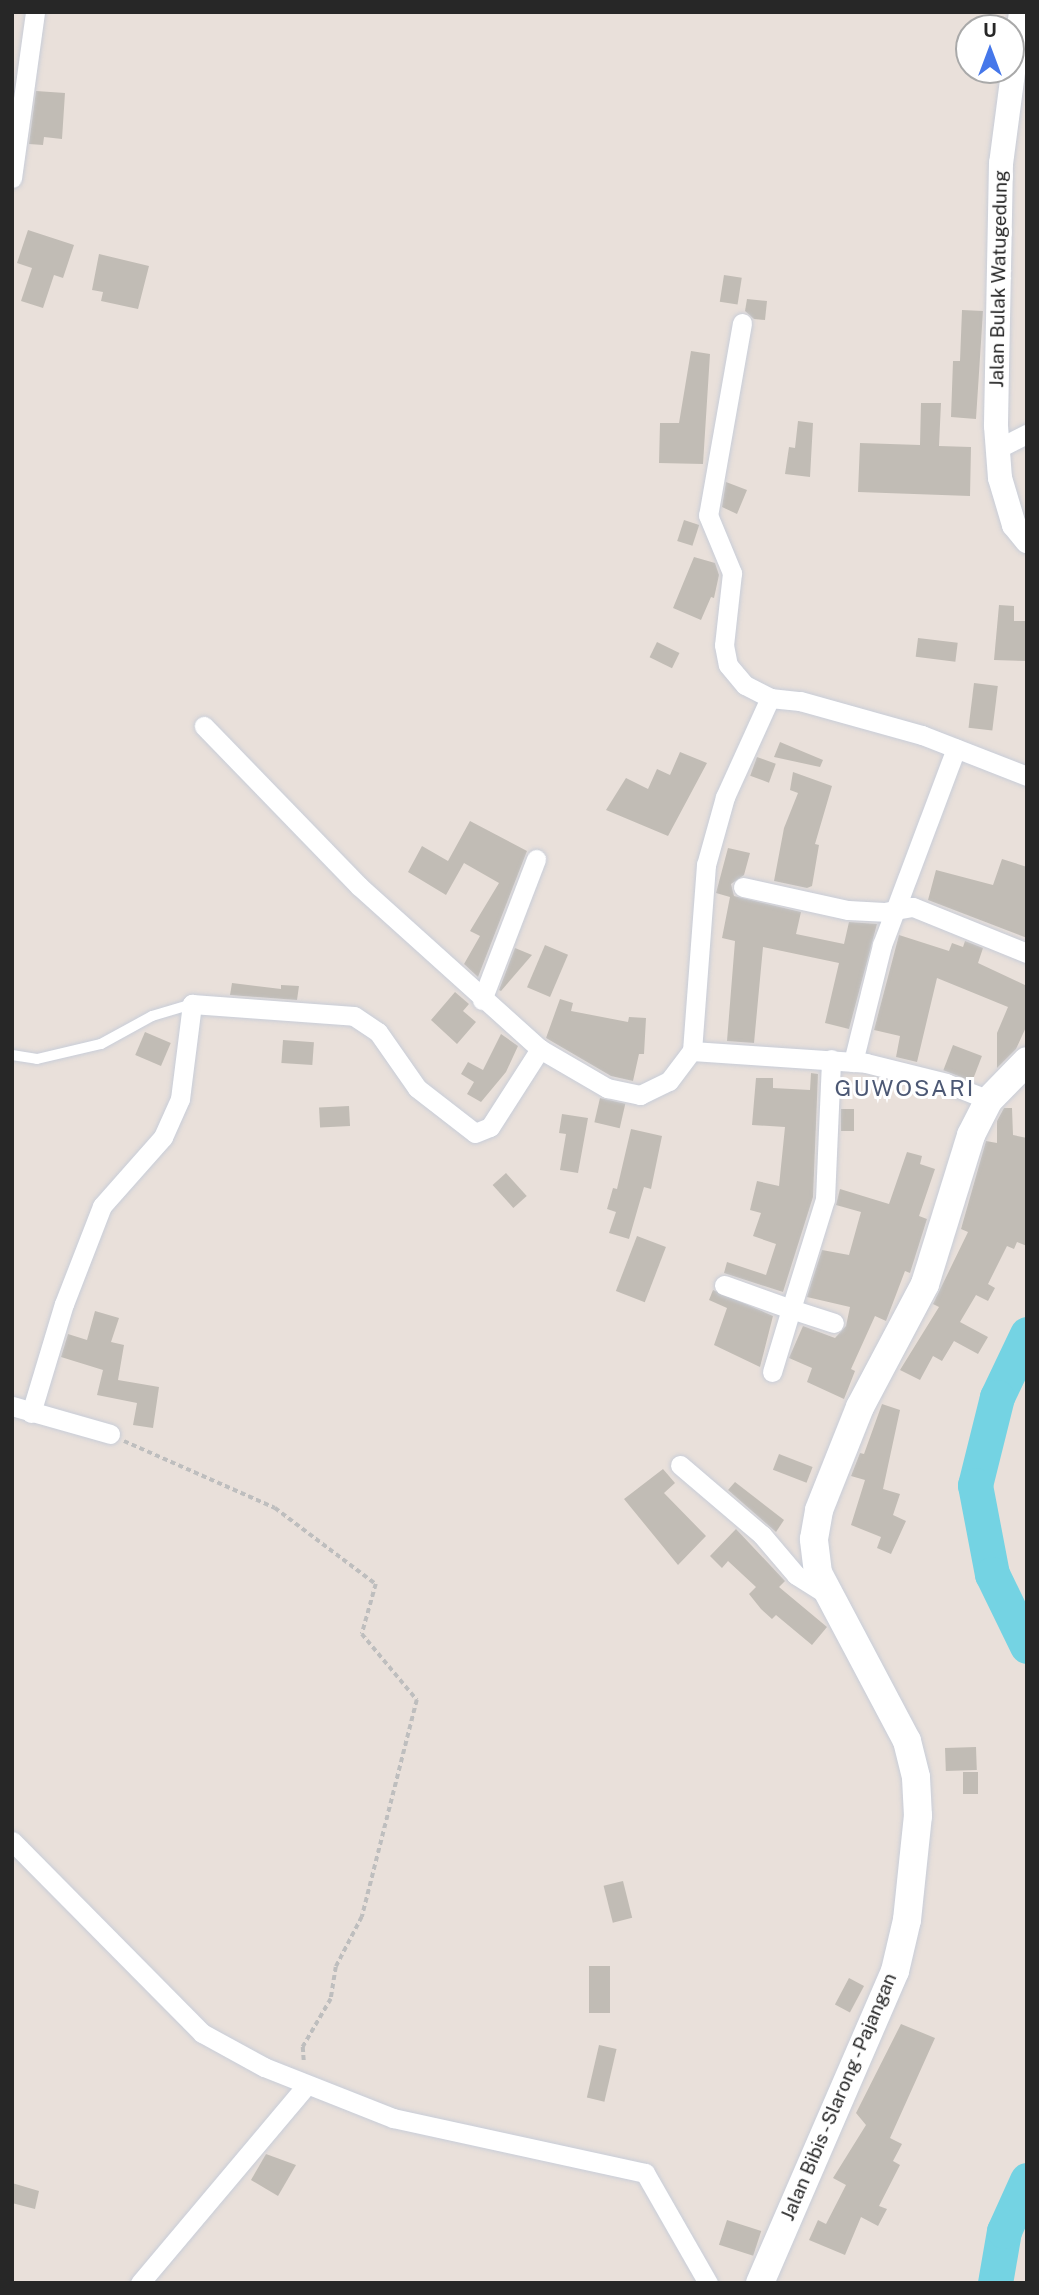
<!DOCTYPE html>
<html>
<head>
<meta charset="utf-8">
<style>
  body { margin:0 }
  #map { position:relative; width:1039px; height:2295px; overflow:hidden; background:#e9e0da; font-family:"Public Sans",sans-serif }
  div>[style] { position:absolute }
  .river>* { height:35px; margin:-17.5px; padding:0 17.5px; transform-origin:17.5px; border-radius:17.5px; background:#74d3e3 }
  .building>* { inset:0; background:#c1bcb5; transform-origin:0 0 }
  .path>* { height:3.5px; margin-top:-1.75px; transform-origin:0; background:repeating-linear-gradient(90deg,#bebebe 0 5px,transparent 0 8.5px) }
  .roads { filter:drop-shadow(0 0 2px #c8cdd8) drop-shadow(0 0 2px #c8cdd8) }
  .service>* { height:10px; margin:-5px; padding:0 5px; transform-origin:5px; border-radius:5px; background:#fff }
  .minor>* { height:19px; margin:-9.5px; padding:0 9.5px; transform-origin:9.5px; border-radius:9.5px; background:#fff }
  .tertiary>* { height:24px; margin:-12px; padding:0 12px; transform-origin:12px; border-radius:12px; background:#fff }
  .secondary>* { height:28px; margin:-14px; padding:0 14px; transform-origin:14px; border-radius:14px; background:#fff }
  span { translate:-50% -50%; white-space:nowrap; text-align:center; line-height:1.15; -webkit-text-stroke:6px #fff; paint-order:stroke }
  .street-label { font-size:19px; color:#272727 }
  .quarter-label { font-size:23px; color:#4c5874; letter-spacing:2px }
  .frame { position:absolute; inset:0; border:14px solid #272727; pointer-events:none }
  .north { position:absolute; left:955px; top:14px; width:70px; height:70px; box-sizing:border-box; background:#fff; border:2px solid #a9a9a9; border-radius:50%; rotate:0deg; font-size:19px; font-weight:700; line-height:28px; text-align:center; color:#272727 }
  .north::after { content:''; display:block; margin:auto; width:24px; height:32px; background:#4577ea; clip-path:polygon(50% 0,100% 100%,50% 72%,0 100%) }
</style>
</head>
<body>
<div id="map">
  <div class="river">
    <i style="left:1027px;top:1334px;width:70px;rotate:115.5deg"></i>
    <i style="left:997px;top:1397px;width:91px;rotate:104deg"></i>
    <i style="left:975px;top:1485px;width:91px;rotate:79.2deg"></i>
    <i style="left:992px;top:1574px;width:80px;rotate:64.1deg"></i>
    <i style="left:995px;top:2283px;width:53px;rotate:-80.2deg"></i>
    <i style="left:1004px;top:2231px;width:56px;rotate:-65.7deg"></i>
  </div>
  <div class="building">
    <i style="clip-path:polygon(36px 91px,65px 93px,62px 139px,44px 137px,43px 145px,29px 144px)"></i>
    <i style="clip-path:polygon(28px 230px,74px 245px,63px 278px,54px 275px,43px 308px,21px 301px,32px 268px,17px 263px)"></i>
    <i style="clip-path:polygon(99px 254px,149px 266px,138px 309px,101px 301px,103px 292px,92px 290px)"></i>
    <i style="left:724px;top:275px;width:18px;height:27px;rotate:9deg"></i>
    <i style="clip-path:polygon(747px 299px,767px 301px,765px 320px,754px 319px,745px 311px)"></i>
    <i style="clip-path:polygon(962px 310px,983px 311px,976px 419px,951px 417px,953px 361px,960px 361px)"></i>
    <i style="clip-path:polygon(691px 351px,710px 354px,703px 464px,659px 463px,660px 423px,679px 423px)"></i>
    <i style="clip-path:polygon(921px 403px,941px 403px,939px 446px,971px 447px,970px 496px,858px 492px,860px 443px,920px 445px)"></i>
    <i style="clip-path:polygon(798px 421px,813px 423px,810px 477px,785px 474px,789px 447px,795px 448px)"></i>
    <i style="clip-path:polygon(726px 482px,747px 490px,737px 514px,722px 507px)"></i>
    <i style="left:684px;top:520px;width:16px;height:22px;rotate:18deg"></i>
    <i style="clip-path:polygon(694px 557px,715px 563px,719px 575px,714px 598px,711px 597px,701px 620px,673px 608px)"></i>
    <i style="clip-path:polygon(999px 605px,1014px 606px,1014px 621px,1027px 621px,1027px 661px,994px 660px)"></i>
    <i style="left:918px;top:638px;width:40px;height:19px;rotate:7deg"></i>
    <i style="left:657px;top:642px;width:25px;height:17px;rotate:26deg"></i>
    <i style="left:974px;top:683px;width:24px;height:45px;rotate:7deg"></i>
    <i style="clip-path:polygon(780px 742px,823px 760px,820px 767px,774px 757px)"></i>
    <i style="clip-path:polygon(680px 752px,707px 763px,668px 836px,606px 810px,626px 778px,648px 789px,657px 769px,670px 775px)"></i>
    <i style="left:757px;top:757px;width:20px;height:20px;rotate:20deg"></i>
    <i style="clip-path:polygon(793px 772px,832px 786px,815px 844px,819px 845px,812px 886px,807px 888px,774px 881px,784px 828px,798px 793px,790px 790px)"></i>
    <i style="clip-path:polygon(470px 821px,527px 851px,478px 977px,464px 964px,480px 936px,470px 931px,499px 883px,464px 863px,446px 895px,408px 872px,422px 846px,448px 861px)"></i>
    <i style="clip-path:polygon(728px 848px,750px 853px,744px 875px,731px 884px,734px 896px,801px 912px,796px 934px,844px 944px,849px 922px,877px 924px,849px 1029px,825px 1023px,839px 963px,763px 947px,754px 1043px,727px 1041px,735px 941px,722px 938px,730px 897px,716px 893px)"></i>
    <i style="clip-path:polygon(1002px 859px,1027px 867px,1027px 938px,928px 900px,936px 870px,993px 885px)"></i>
    <i style="clip-path:polygon(899px 935px,949px 951px,952px 943px,963px 947px,965px 941px,983px 948px,978px 963px,1027px 986px,1027px 1025px,1016px 1049px,997px 1068px,997px 1033px,1008px 1007px,937px 978px,917px 1062px,896px 1057px,900px 1036px,874px 1030px)"></i>
    <i style="left:545px;top:945px;width:25px;height:46px;rotate:23deg"></i>
    <i style="clip-path:polygon(515px 948px,532px 955px,501px 991px,499px 990px)"></i>
    <i style="clip-path:polygon(232px 983px,281px 989px,281px 985px,299px 986px,297px 1000px,230px 995px)"></i>
    <i style="clip-path:polygon(455px 992px,469px 1004px,463px 1011px,476px 1022px,457px 1044px,431px 1020px)"></i>
    <i style="clip-path:polygon(560px 999px,573px 1003px,571px 1011px,628px 1022px,629px 1017px,646px 1018px,644px 1054px,639px 1054px,633px 1081px,611px 1076px,546px 1038px)"></i>
    <i style="left:145px;top:1032px;width:28px;height:25px;rotate:23deg"></i>
    <i style="clip-path:polygon(501px 1034px,518px 1046px,506px 1072px,481px 1102px,467px 1094px,474px 1082px,461px 1074px,468px 1062px,483px 1070px)"></i>
    <i style="left:283px;top:1040px;width:31px;height:23px;rotate:4deg"></i>
    <i style="left:953px;top:1045px;width:31px;height:27px;rotate:21deg"></i>
    <i style="clip-path:polygon(811px 1073px,818px 1074px,813px 1197px,783px 1292px,724px 1273px,727px 1262px,766px 1275px,776px 1244px,753px 1236px,761px 1213px,750px 1210px,757px 1181px,779px 1186px,785px 1127px,752px 1125px,756px 1078px,773px 1078px,773px 1088px,810px 1090px)"></i>
    <i style="left:600px;top:1098px;width:26px;height:25px;rotate:13deg"></i>
    <i style="left:349px;top:1106px;width:20px;height:30px;rotate:87deg"></i>
    <i style="clip-path:polygon(1004px 1108px,1012px 1108px,1013px 1135px,1027px 1138px,1027px 1246px,1017px 1242px,1014px 1249px,1007px 1246px,988px 1284px,995px 1288px,988px 1301px,976px 1295px,960px 1322px,988px 1337px,978px 1354px,954px 1341px,942px 1361px,933px 1356px,920px 1380px,900px 1370px,939px 1307px,933px 1304px,968px 1232px,961px 1229px,986px 1141px,997px 1143px,997px 1121px)"></i>
    <i style="left:841px;top:1109px;width:13px;height:22px"></i>
    <i style="clip-path:polygon(562px 1114px,588px 1118px,578px 1173px,560px 1170px,566px 1134px,559px 1133px)"></i>
    <i style="clip-path:polygon(631px 1129px,662px 1136px,651px 1189px,644px 1187px,629px 1239px,609px 1233px,616px 1212px,607px 1209px,613px 1188px,617px 1189px)"></i>
    <i style="clip-path:polygon(907px 1152px,922px 1156px,920px 1164px,935px 1169px,919px 1216px,927px 1219px,910px 1273px,905px 1271px,886px 1321px,875px 1316px,851px 1369px,855px 1371px,844px 1399px,807px 1382px,812px 1368px,789px 1358px,803px 1326px,835px 1338px,846px 1326px,850px 1307px,807px 1297px,822px 1250px,849px 1255px,861px 1212px,836px 1205px,840px 1189px,889px 1204px)"></i>
    <i style="left:506px;top:1173px;width:31px;height:18px;rotate:48deg"></i>
    <i style="left:637px;top:1236px;width:31px;height:59px;rotate:21deg"></i>
    <i style="clip-path:polygon(713px 1290px,773px 1316px,760px 1367px,714px 1345px,727px 1308px,709px 1300px)"></i>
    <i style="clip-path:polygon(95px 1311px,119px 1318px,111px 1342px,124px 1345px,118px 1380px,159px 1387px,153px 1428px,133px 1425px,137px 1403px,97px 1395px,103px 1370px,61px 1357px,68px 1334px,87px 1340px)"></i>
    <i style="clip-path:polygon(882px 1404px,900px 1410px,883px 1489px,900px 1494px,893px 1515px,906px 1521px,891px 1554px,877px 1548px,881px 1537px,851px 1525px,865px 1480px,851px 1476px,860px 1453px,864px 1454px)"></i>
    <i style="left:779px;top:1454px;width:36px;height:17px;rotate:21deg"></i>
    <i style="clip-path:polygon(663px 1469px,675px 1483px,664px 1493px,706px 1536px,678px 1565px,624px 1499px)"></i>
    <i style="clip-path:polygon(735px 1482px,784px 1520px,776px 1532px,728px 1490px)"></i>
    <i style="clip-path:polygon(736px 1529px,785px 1581px,779px 1587px,827px 1627px,812px 1645px,776px 1615px,772px 1619px,761px 1609px,749px 1594px,756px 1587px,728px 1561px,722px 1568px,710px 1556px)"></i>
    <i style="left:976px;top:1747px;width:23px;height:31px;rotate:88deg"></i>
    <i style="left:963px;top:1772px;width:15px;height:22px"></i>
    <i style="left:623px;top:1881px;width:38px;height:20px;rotate:76deg"></i>
    <i style="left:589px;top:1966px;width:21px;height:47px"></i>
    <i style="left:849px;top:1978px;width:17px;height:30px;rotate:28deg"></i>
    <i style="clip-path:polygon(901px 2024px,935px 2038px,890px 2138px,902px 2144px,893px 2161px,900px 2165px,879px 2206px,887px 2209px,878px 2226px,861px 2217px,845px 2255px,809px 2240px,818px 2220px,826px 2224px,846px 2185px,833px 2178px,866px 2125px,856px 2113px)"></i>
    <i style="left:599px;top:2045px;width:18px;height:54px;rotate:13deg"></i>
    <i style="clip-path:polygon(266px 2154px,296px 2165px,278px 2196px,251px 2180px)"></i>
    <i style="clip-path:polygon(12px 2183px,39px 2191px,35px 2209px,12px 2203px)"></i>
    <i style="left:727px;top:2220px;width:36px;height:26px;rotate:18deg"></i>
  </div>
  <div class="path">
    <i style="left:124px;top:1441px;width:165px;rotate:23.9deg"></i>
    <i style="left:275px;top:1508px;width:126px;rotate:37deg"></i>
    <i style="left:376px;top:1584px;width:52px;rotate:105.6deg"></i>
    <i style="left:362px;top:1634px;width:86px;rotate:50.2deg"></i>
    <i style="left:417px;top:1700px;width:224px;rotate:104.2deg"></i>
    <i style="left:362px;top:1917px;width:56px;rotate:117.5deg"></i>
    <i style="left:336px;top:1967px;width:32px;rotate:99deg"></i>
    <i style="left:331px;top:1999px;width:56px;rotate:120.3deg"></i>
    <i style="left:303px;top:2047px;width:16px;rotate:86deg"></i>
  </div>
  <div class="roads">
    <div class="service">
      <i style="left:12px;top:1055px;width:25px;rotate:9deg"></i>
      <i style="left:37px;top:1059px;width:66px;rotate:-13.2deg"></i>
      <i style="left:101px;top:1044px;width:58px;rotate:-28.8deg"></i>
      <i style="left:152px;top:1016px;width:42px;rotate:-16.7deg"></i>
    </div>
    <div class="minor">
      <i style="left:12px;top:178px;width:168px;rotate:-82.1deg"></i>
      <i style="left:742px;top:323px;width:195px;rotate:100deg"></i>
      <i style="left:708px;top:515px;width:63px;rotate:67.5deg"></i>
      <i style="left:732px;top:573px;width:72px;rotate:96.3deg"></i>
      <i style="left:724px;top:645px;width:20px;rotate:79deg"></i>
      <i style="left:728px;top:665px;width:26px;rotate:50deg"></i>
      <i style="left:745px;top:685px;width:28px;rotate:27deg"></i>
      <i style="left:770px;top:698px;width:30px;rotate:6deg"></i>
      <i style="left:800px;top:701px;width:127px;rotate:15.6deg"></i>
      <i style="left:922px;top:735px;width:113px;rotate:21.3deg"></i>
      <i style="left:997px;top:449px;width:34px;rotate:-27deg"></i>
      <i style="left:743px;top:887px;width:107px;rotate:12.4deg"></i>
      <i style="left:848px;top:910px;width:36px;rotate:3deg"></i>
      <i style="left:884px;top:912px;width:29px;rotate:-10deg"></i>
      <i style="left:913px;top:907px;width:123px;rotate:22deg"></i>
      <i style="left:482px;top:1000px;width:151px;rotate:-69deg"></i>
      <i style="left:540px;top:1049px;width:78px;rotate:30.2deg"></i>
      <i style="left:607px;top:1088px;width:34px;rotate:12deg"></i>
      <i style="left:640px;top:1095px;width:32px;rotate:-26deg"></i>
      <i style="left:669px;top:1081px;width:38px;rotate:-53deg"></i>
      <i style="left:692px;top:1051px;width:174px;rotate:3.9deg"></i>
      <i style="left:866px;top:1063px;width:82px;rotate:14deg"></i>
      <i style="left:946px;top:1083px;width:46px;rotate:21.6deg"></i>
      <i style="left:692px;top:1051px;width:187px;rotate:-85.7deg"></i>
      <i style="left:706px;top:865px;width:71px;rotate:-74.4deg"></i>
      <i style="left:725px;top:797px;width:109px;rotate:-65.6deg"></i>
      <i style="left:853px;top:1062px;width:121px;rotate:-76.1deg"></i>
      <i style="left:882px;top:945px;width:210px;rotate:-69.4deg"></i>
      <i style="left:724px;top:1285px;width:71px;rotate:19.7deg"></i>
      <i style="left:791px;top:1309px;width:115px;rotate:-72.8deg"></i>
      <i style="left:825px;top:1199px;width:140px;rotate:-87.5deg"></i>
      <i style="left:772px;top:1372px;width:66px;rotate:-73.2deg"></i>
      <i style="left:791px;top:1309px;width:45px;rotate:18deg"></i>
      <i style="left:12px;top:1406px;width:102px;rotate:15.9deg"></i>
      <i style="left:31px;top:1413px;width:114px;rotate:-73.2deg"></i>
      <i style="left:64px;top:1304px;width:105px;rotate:-68.8deg"></i>
      <i style="left:102px;top:1206px;width:92px;rotate:-48.5deg"></i>
      <i style="left:163px;top:1137px;width:42px;rotate:-65.9deg"></i>
      <i style="left:180px;top:1099px;width:96px;rotate:-82.8deg"></i>
      <i style="left:192px;top:1004px;width:162px;rotate:4.2deg"></i>
      <i style="left:354px;top:1016px;width:29px;rotate:34deg"></i>
      <i style="left:378px;top:1032px;width:68px;rotate:55.1deg"></i>
      <i style="left:417px;top:1088px;width:73px;rotate:37.8deg"></i>
      <i style="left:475px;top:1133px;width:16px;rotate:-22deg"></i>
      <i style="left:490px;top:1127px;width:93px;rotate:-57.3deg"></i>
      <i style="left:540px;top:1049px;width:244px;rotate:-138deg"></i>
      <i style="left:359px;top:886px;width:223px;rotate:-134.1deg"></i>
      <i style="left:680px;top:1465px;width:108px;rotate:40.5deg"></i>
      <i style="left:762px;top:1535px;width:52px;rotate:49.6deg"></i>
      <i style="left:796px;top:1575px;width:36px;rotate:32deg"></i>
      <i style="left:12px;top:1841px;width:270px;rotate:45.3deg"></i>
      <i style="left:202px;top:2033px;width:71px;rotate:28.7deg"></i>
      <i style="left:264px;top:2067px;width:139px;rotate:21.6deg"></i>
      <i style="left:393px;top:2118px;width:258px;rotate:12.3deg"></i>
      <i style="left:645px;top:2173px;width:127px;rotate:60.2deg"></i>
      <i style="left:140px;top:2283px;width:259px;rotate:-49.9deg"></i>
    </div>
    <div class="tertiary">
      <i style="left:1021px;top:12px;width:152px;rotate:97.5deg"></i>
      <i style="left:1001px;top:163px;width:263px;rotate:91.1deg"></i>
      <i style="left:996px;top:426px;width:52px;rotate:85.6deg"></i>
      <i style="left:1000px;top:478px;width:49px;rotate:73.4deg"></i>
      <i style="left:1014px;top:525px;width:21px;rotate:51deg"></i>
    </div>
    <div class="secondary">
      <i style="left:760px;top:2283px;width:340px;rotate:-66.6deg"></i>
      <i style="left:895px;top:1971px;width:52px;rotate:-76.8deg"></i>
      <i style="left:907px;top:1920px;width:105px;rotate:-84deg"></i>
      <i style="left:918px;top:1816px;width:39px;rotate:-93deg"></i>
      <i style="left:916px;top:1777px;width:37px;rotate:-104deg"></i>
      <i style="left:907px;top:1741px;width:190px;rotate:-117.9deg"></i>
      <i style="left:818px;top:1573px;width:34px;rotate:-97deg"></i>
      <i style="left:814px;top:1539px;width:29px;rotate:-80deg"></i>
      <i style="left:819px;top:1510px;width:111px;rotate:-68.3deg"></i>
      <i style="left:860px;top:1407px;width:139px;rotate:-62.1deg"></i>
      <i style="left:925px;top:1284px;width:156px;rotate:-72.8deg"></i>
      <i style="left:971px;top:1135px;width:39px;rotate:-63deg"></i>
      <i style="left:989px;top:1100px;width:54px;rotate:-45.7deg"></i>
    </div>
  </div>
  <div class="street-label">
    <span style="left:999px;top:279px;rotate:-89deg">Jalan Bulak Watugedung</span>
    <span style="left:839px;top:2097px;rotate:-67deg">Jalan Bibis - Slarong - Pajangan</span>
  </div>
  <div class="quarter-label">
    <span style="left:905px;top:1088px">GUWOSARI</span>
  </div>
  <div class="frame"></div>
  <div class="north">U</div>
</div>
</body>
</html>
